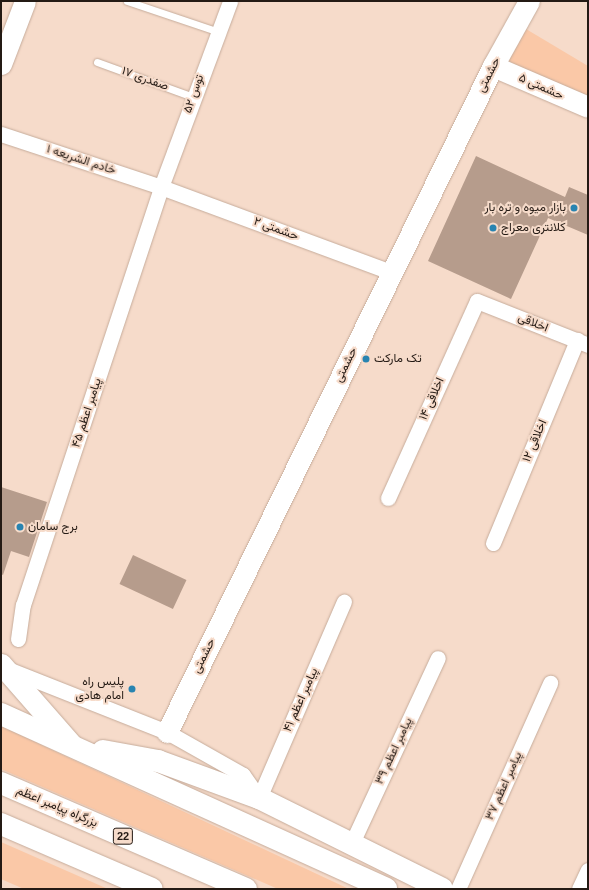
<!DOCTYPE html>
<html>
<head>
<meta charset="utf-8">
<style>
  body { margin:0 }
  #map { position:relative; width:589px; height:890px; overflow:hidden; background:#f6dbca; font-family:Arial,Vazirmatn,sans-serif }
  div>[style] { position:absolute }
  .green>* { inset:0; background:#fac8a7 }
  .building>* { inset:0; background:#b69c8c; transform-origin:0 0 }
  .roads { filter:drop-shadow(0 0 1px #c6ac9b) drop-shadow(0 0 1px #c6ac9b) }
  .lane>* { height:7px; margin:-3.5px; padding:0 3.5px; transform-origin:3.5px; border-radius:3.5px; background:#fff }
  .street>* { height:15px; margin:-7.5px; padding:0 7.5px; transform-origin:7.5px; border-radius:7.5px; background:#fff }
  .secondary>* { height:21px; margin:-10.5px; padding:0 10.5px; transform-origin:10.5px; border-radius:10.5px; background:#fff }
  .highway>* { height:22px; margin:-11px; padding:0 11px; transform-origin:11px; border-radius:11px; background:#fff }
  .dots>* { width:11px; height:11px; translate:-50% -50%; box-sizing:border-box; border:2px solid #f6dbca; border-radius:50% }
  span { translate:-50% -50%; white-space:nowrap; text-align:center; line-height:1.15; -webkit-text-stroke:4px #f6dbca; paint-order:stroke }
  .shield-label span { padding:1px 3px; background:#f6dbca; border:1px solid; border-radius:3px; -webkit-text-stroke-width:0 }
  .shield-label { font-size:11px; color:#241a14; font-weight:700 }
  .street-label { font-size:12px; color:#241a14 }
  .poi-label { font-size:12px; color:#241a14 }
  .right { translate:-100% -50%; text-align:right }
  .left { translate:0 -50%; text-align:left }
  .frame { position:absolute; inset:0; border:2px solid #241a14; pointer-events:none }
</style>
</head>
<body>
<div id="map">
  <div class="green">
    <i style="clip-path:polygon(526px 29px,588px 66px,588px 99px,504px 60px)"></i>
    <i style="clip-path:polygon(1px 726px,349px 889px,278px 889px,1px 769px)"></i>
    <i style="clip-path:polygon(1px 842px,108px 889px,24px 889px,1px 879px)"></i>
  </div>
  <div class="building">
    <i style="clip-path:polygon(476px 156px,565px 197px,569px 187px,588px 195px,588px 235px,548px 218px,511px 299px,428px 261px)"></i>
    <i style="clip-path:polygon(1px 487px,47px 502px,29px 557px,11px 551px,3px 575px,1px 574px)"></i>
    <i style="left:133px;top:555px;width:59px;height:32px;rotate:25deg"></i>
  </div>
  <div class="roads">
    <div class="lane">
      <i style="left:127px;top:1px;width:94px;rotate:18.6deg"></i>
      <i style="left:97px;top:62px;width:102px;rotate:20deg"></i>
    </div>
    <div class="street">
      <i style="left:1px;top:134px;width:169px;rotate:18.3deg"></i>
      <i style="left:161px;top:187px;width:245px;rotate:20.3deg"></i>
      <i style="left:388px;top:498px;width:216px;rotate:-65.7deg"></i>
      <i style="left:477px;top:301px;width:119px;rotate:21.6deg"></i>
      <i style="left:493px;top:543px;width:220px;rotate:-67.5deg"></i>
      <i style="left:18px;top:639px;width:34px;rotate:-82deg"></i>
      <i style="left:23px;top:605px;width:440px;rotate:-71.7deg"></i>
      <i style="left:161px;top:187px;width:198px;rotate:-69.6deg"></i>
      <i style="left:5px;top:668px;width:174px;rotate:21.6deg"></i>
      <i style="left:167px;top:732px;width:87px;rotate:29.5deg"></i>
      <i style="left:243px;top:775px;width:28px;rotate:55deg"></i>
      <i style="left:259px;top:798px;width:214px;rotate:-66.6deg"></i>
      <i style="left:351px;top:845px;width:206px;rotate:-65.1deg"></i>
      <i style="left:458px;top:889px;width:226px;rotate:-65.9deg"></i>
      <i style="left:579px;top:889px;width:21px;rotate:-65deg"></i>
    </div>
    <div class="secondary">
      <i style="left:1px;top:64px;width:67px;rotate:-69.1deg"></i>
      <i style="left:493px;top:66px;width:103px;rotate:23.3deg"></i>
      <i style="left:1px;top:664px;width:108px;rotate:48.8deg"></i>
      <i style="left:167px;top:732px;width:742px;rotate:-63.92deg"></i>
      <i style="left:493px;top:66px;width:74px;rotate:-61deg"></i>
    </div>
    <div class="highway">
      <i style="left:1px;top:714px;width:423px;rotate:24.4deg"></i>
      <i style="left:103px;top:751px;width:56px;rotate:10.3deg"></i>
      <i style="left:158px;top:761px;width:108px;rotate:20.1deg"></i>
      <i style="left:259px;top:798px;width:204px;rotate:26.4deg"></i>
      <i style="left:1px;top:783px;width:267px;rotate:23.4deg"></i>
      <i style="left:1px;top:824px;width:164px;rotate:23.3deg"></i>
    </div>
  </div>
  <div class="dots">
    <i style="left:574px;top:208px;background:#2884b1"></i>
    <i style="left:493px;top:228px;background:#2884b1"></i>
    <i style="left:366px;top:359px;background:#2884b1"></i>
    <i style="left:20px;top:527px;background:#2884b1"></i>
    <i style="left:132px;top:689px;background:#2884b1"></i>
  </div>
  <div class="shield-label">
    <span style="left:123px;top:836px">22</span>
  </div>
  <div class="street-label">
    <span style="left:489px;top:75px;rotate:-63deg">حشمتی</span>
    <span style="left:145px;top:79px;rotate:20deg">صفدری ۱۷</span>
    <span style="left:541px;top:87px;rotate:24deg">حشمتی ۵</span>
    <span style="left:194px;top:94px;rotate:-71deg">توس ۵۲</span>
    <span style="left:81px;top:160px;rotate:18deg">خادم الشریعه ۱</span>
    <span style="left:276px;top:229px;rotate:20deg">حشمتی ۲</span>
    <span style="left:533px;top:323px;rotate:22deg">اخلاقی</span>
    <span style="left:346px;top:365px;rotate:-64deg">حشمتی</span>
    <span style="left:432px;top:399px;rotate:-66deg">اخلاقی ۱۴</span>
    <span style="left:87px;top:413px;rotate:-72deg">پیامبر اعظم ۴۵</span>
    <span style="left:535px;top:441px;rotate:-67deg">اخلاقی ۱۲</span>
    <span style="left:204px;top:656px;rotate:-64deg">حشمتی</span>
    <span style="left:301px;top:700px;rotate:-66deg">پیامبر اعظم ۴۱</span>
    <span style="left:394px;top:751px;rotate:-65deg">پیامبر اعظم ۳۹</span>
    <span style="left:504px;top:786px;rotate:-66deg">پیامبر اعظم ۳۷</span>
    <span style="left:57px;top:807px;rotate:23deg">بزرگراه پیامبر اعظم</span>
  </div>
  <div class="poi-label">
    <span class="right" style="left:566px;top:208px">بازار میوه و تره بار</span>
    <span class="left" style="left:501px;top:228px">کلانتری معراج</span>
    <span class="left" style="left:374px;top:359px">تک مارکت</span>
    <span class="left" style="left:28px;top:527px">برج سامان</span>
    <span class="right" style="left:124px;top:689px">پلیس راه<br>امام هادی</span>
  </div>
  <div class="frame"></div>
</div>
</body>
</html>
